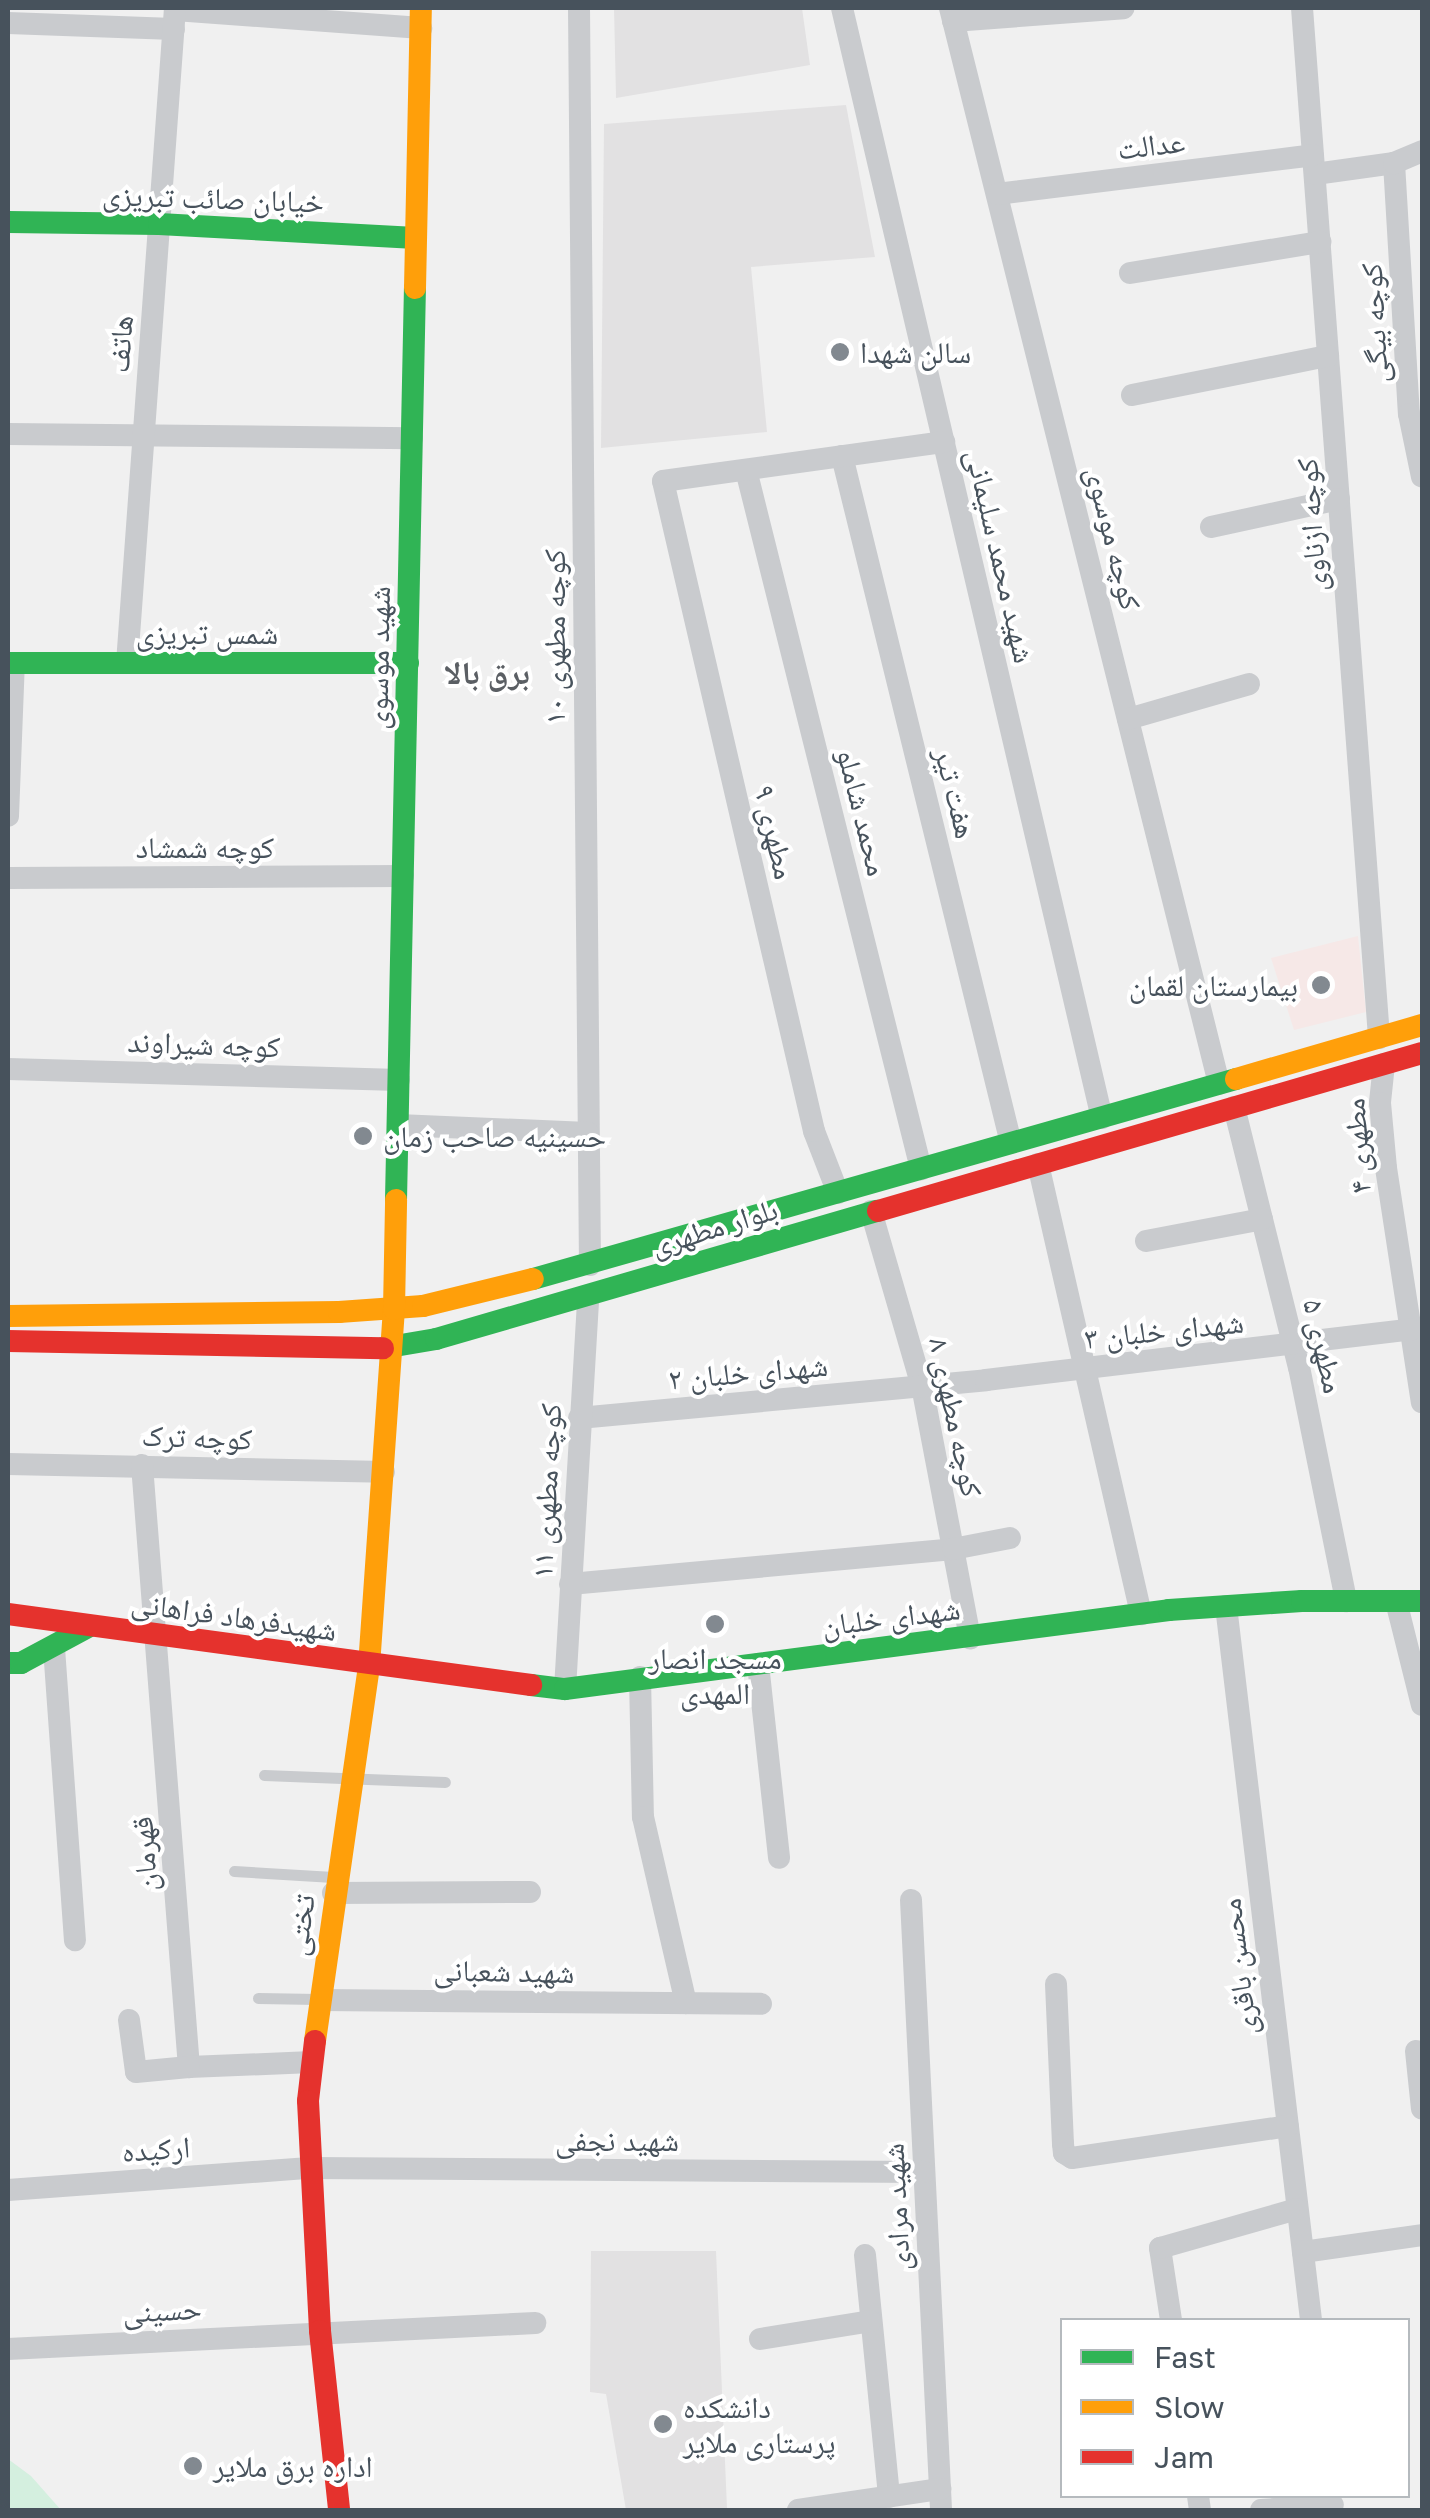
<!DOCTYPE html>
<html>
<head>
<meta charset="utf-8">
<style>
  body { margin:0 }
  #map { position:relative; width:1430px; height:2518px; overflow:hidden; background:#f0f0f0; font-family:"Golos Text","Noto Naskh Arabic",sans-serif }
  div>[style] { position:absolute }
  .education>* { inset:0; background:#e2e1e2 }
  .medical>* { inset:0; background:#f6e8e7 }
  .green>* { inset:0; background:#d4efdf }
  .lane>* { height:11px; margin:-5.5px; padding:0 5.5px; transform-origin:5.5px; border-radius:5.5px; background:#c9cbce }
  .street>* { height:22px; margin:-11px; padding:0 11px; transform-origin:11px; border-radius:11px; background:#c9cbce }
  .fast>* { height:22px; margin:-11px; padding:0 11px; transform-origin:11px; border-radius:11px; background:#30b455 }
  .slow>* { height:22px; margin:-11px; padding:0 11px; transform-origin:11px; border-radius:11px; background:#ff9f0a }
  .jam>* { height:22px; margin:-11px; padding:0 11px; transform-origin:11px; border-radius:11px; background:#e5322d }
  .dots>* { width:28px; height:28px; translate:-50% -50%; box-sizing:border-box; border:5px solid #fff; border-radius:50% }
  span { translate:-50% -50%; white-space:nowrap; text-align:center; line-height:1.15; -webkit-text-stroke:8px #fff; paint-order:stroke }
  .street-label { font-size:30px; color:#47525c }
  .poi-label { font-size:30px; color:#47525c }
  .left { translate:0 -50%; text-align:left }
  .right { translate:-100% -50%; text-align:right }
  .neighbourhood-label { font-size:32px; color:#5b5f64; font-weight:700 }
  .frame { position:absolute; inset:0; border:10px solid #47525c; pointer-events:none }
  .legend { position:absolute; left:1060px; top:2318px; width:350px; height:180px; box-sizing:border-box; background:#fff; border:2px solid #b5babe; margin:0; padding:12px 18px; list-style:none; font-size:30px; color:#47525c }
  .legend li { display:flex; align-items:center; gap:20px; height:50px }
  .legend b { width:50px; border:2px solid #b5babe }
</style>
</head>
<body>
<div id="map">
  <div class="education">
    <i style="clip-path:polygon(614px 8px,802px 8px,810px 65px,616px 98px)"></i>
    <i style="clip-path:polygon(846px 105px,875px 257px,751px 267px,767px 432px,601px 448px,604px 124px)"></i>
    <i style="clip-path:polygon(591px 2251px,716px 2251px,727px 2508px,626px 2510px,606px 2394px,590px 2392px)"></i>
  </div>
  <div class="medical">
    <i style="clip-path:polygon(1358px 936px,1366px 1012px,1294px 1030px,1271px 958px)"></i>
  </div>
  <div class="green">
    <i style="clip-path:polygon(8px 2459px,31px 2476px,61px 2510px,8px 2510px)"></i>
  </div>
  <div class="lane">
    <i style="left:264px;top:1775px;width:181px;rotate:2.2deg"></i>
    <i style="left:234px;top:1871px;width:99px;rotate:3.5deg"></i>
    <i style="left:258px;top:1998px;width:59px;rotate:1deg"></i>
  </div>
  <div class="street">
    <i style="left:579px;top:8px;width:1257px;rotate:89.5deg"></i>
    <i style="left:842px;top:8px;width:1140px;rotate:76.82deg"></i>
    <i style="left:950px;top:8px;width:1109px;rotate:75.96deg"></i>
    <i style="left:1302px;top:8px;width:1033px;rotate:85.72deg"></i>
    <i style="left:175px;top:10px;width:247px;rotate:4.2deg"></i>
    <i style="left:953px;top:21px;width:171px;rotate:-4.3deg"></i>
    <i style="left:8px;top:23px;width:166px;rotate:2.1deg"></i>
    <i style="left:1394px;top:163px;width:251px;rotate:86.6deg"></i>
    <i style="left:1409px;top:414px;width:64px;rotate:78.3deg"></i>
    <i style="left:1315px;top:174px;width:80px;rotate:-7.9deg"></i>
    <i style="left:1394px;top:163px;width:30px;rotate:-23deg"></i>
    <i style="left:997px;top:194px;width:318px;rotate:-7deg"></i>
    <i style="left:1130px;top:273px;width:193px;rotate:-9.3deg"></i>
    <i style="left:1132px;top:395px;width:200px;rotate:-11.3deg"></i>
    <i style="left:8px;top:434px;width:404px;rotate:0.6deg"></i>
    <i style="left:842px;top:456px;width:707px;rotate:76.18deg"></i>
    <i style="left:746px;top:470px;width:721px;rotate:75.94deg"></i>
    <i style="left:1211px;top:527px;width:131px;rotate:-12.3deg"></i>
    <i style="left:127px;top:663px;width:657px;rotate:-85.81deg"></i>
    <i style="left:1128px;top:719px;width:126px;rotate:-16.1deg"></i>
    <i style="left:8px;top:816px;width:153px;rotate:-87.8deg"></i>
    <i style="left:8px;top:878px;width:395px;rotate:-0.3deg"></i>
    <i style="left:1384px;top:1064px;width:39px;rotate:96deg"></i>
    <i style="left:1380px;top:1103px;width:65px;rotate:84.7deg"></i>
    <i style="left:1386px;top:1168px;width:237px;rotate:81.3deg"></i>
    <i style="left:8px;top:1069px;width:391px;rotate:1.6deg"></i>
    <i style="left:1234px;top:1107px;width:268px;rotate:76deg"></i>
    <i style="left:1299px;top:1367px;width:239px;rotate:78.6deg"></i>
    <i style="left:398px;top:1125px;width:190px;rotate:2.4deg"></i>
    <i style="left:1038px;top:1164px;width:462px;rotate:77.1deg"></i>
    <i style="left:838px;top:1193px;width:66px;rotate:-111.2deg"></i>
    <i style="left:814px;top:1131px;width:667px;rotate:-103.08deg"></i>
    <i style="left:663px;top:481px;width:284px;rotate:-7.9deg"></i>
    <i style="left:871px;top:1211px;width:182px;rotate:73.8deg"></i>
    <i style="left:922px;top:1386px;width:257px;rotate:79.2deg"></i>
    <i style="left:1146px;top:1241px;width:118px;rotate:-10.7deg"></i>
    <i style="left:579px;top:1418px;width:409px;rotate:-5.3deg"></i>
    <i style="left:986px;top:1380px;width:428px;rotate:-6.8deg"></i>
    <i style="left:8px;top:1464px;width:376px;rotate:1.2deg"></i>
    <i style="left:142px;top:1465px;width:604px;rotate:85.54deg"></i>
    <i style="left:189px;top:2067px;width:123px;rotate:-2.3deg"></i>
    <i style="left:570px;top:1584px;width:385px;rotate:-5.2deg"></i>
    <i style="left:953px;top:1549px;width:58px;rotate:-10.9deg"></i>
    <i style="left:1396px;top:1601px;width:107px;rotate:76deg"></i>
    <i style="left:1226px;top:1606px;width:719px;rotate:83.21deg"></i>
    <i style="left:54px;top:1648px;width:293px;rotate:85.9deg"></i>
    <i style="left:758px;top:1664px;width:195px;rotate:83.8deg"></i>
    <i style="left:640px;top:1677px;width:140px;rotate:88.8deg"></i>
    <i style="left:643px;top:1817px;width:191px;rotate:77deg"></i>
    <i style="left:565px;top:1689px;width:393px;rotate:-86.6deg"></i>
    <i style="left:333px;top:1893px;width:197px;rotate:-0.3deg"></i>
    <i style="left:911px;top:1900px;width:611px;rotate:87.18deg"></i>
    <i style="left:1056px;top:1984px;width:160px;rotate:87.5deg"></i>
    <i style="left:1063px;top:2144px;width:9px;rotate:84deg"></i>
    <i style="left:1064px;top:2153px;width:9px;rotate:32deg"></i>
    <i style="left:1072px;top:2158px;width:218px;rotate:-8.4deg"></i>
    <i style="left:321px;top:2000px;width:440px;rotate:0.5deg"></i>
    <i style="left:129px;top:2020px;width:52px;rotate:82.3deg"></i>
    <i style="left:136px;top:2072px;width:53px;rotate:-5.4deg"></i>
    <i style="left:1416px;top:2051px;width:58px;rotate:84.1deg"></i>
    <i style="left:8px;top:2190px;width:302px;rotate:-4.2deg"></i>
    <i style="left:309px;top:2168px;width:615px;rotate:0.37deg"></i>
    <i style="left:1303px;top:2252px;width:120px;rotate:-8.1deg"></i>
    <i style="left:865px;top:2255px;width:243px;rotate:84.3deg"></i>
    <i style="left:1171px;top:2320px;width:73px;rotate:-98.7deg"></i>
    <i style="left:1160px;top:2248px;width:142px;rotate:-15.9deg"></i>
    <i style="left:760px;top:2339px;width:112px;rotate:-9.2deg"></i>
    <i style="left:8px;top:2349px;width:528px;rotate:-2.82deg"></i>
    <i style="left:1198px;top:2496px;width:14px;rotate:82deg"></i>
    <i style="left:798px;top:2510px;width:144px;rotate:-8.4deg"></i>
    <i style="left:1261px;top:2510px;width:72px;rotate:-4deg"></i>
  </div>
  <div class="fast">
    <i style="left:8px;top:222px;width:151px;rotate:0.8deg"></i>
    <i style="left:159px;top:224px;width:257px;rotate:3.1deg"></i>
    <i style="left:8px;top:663px;width:400px"></i>
    <i style="left:396px;top:1200px;width:912px;rotate:-88.81deg"></i>
    <i style="left:533px;top:1279px;width:731px;rotate:-15.88deg"></i>
    <i style="left:383px;top:1348px;width:54px;rotate:-9.6deg"></i>
    <i style="left:436px;top:1339px;width:460px;rotate:-16.2deg"></i>
    <i style="left:8px;top:1663px;width:13px"></i>
    <i style="left:21px;top:1663px;width:78px;rotate:-28.2deg"></i>
    <i style="left:531px;top:1685px;width:34px;rotate:7deg"></i>
    <i style="left:565px;top:1689px;width:609px;rotate:-7.45deg"></i>
    <i style="left:1169px;top:1610px;width:133px;rotate:-3.9deg"></i>
    <i style="left:1302px;top:1601px;width:120px"></i>
  </div>
  <div class="slow">
    <i style="left:415px;top:288px;width:280px;rotate:-88.8deg"></i>
    <i style="left:1236px;top:1079px;width:194px;rotate:-16.2deg"></i>
    <i style="left:8px;top:1316px;width:331px;rotate:-0.7deg"></i>
    <i style="left:339px;top:1312px;width:84px;rotate:-4.1deg"></i>
    <i style="left:423px;top:1306px;width:113px;rotate:-13.8deg"></i>
    <i style="left:315px;top:2041px;width:379px;rotate:-81.8deg"></i>
    <i style="left:369px;top:1666px;width:358px;rotate:-86deg"></i>
    <i style="left:394px;top:1309px;width:109px;rotate:-88.9deg"></i>
  </div>
  <div class="jam">
    <i style="left:878px;top:1211px;width:566px;rotate:-16.2deg"></i>
    <i style="left:8px;top:1341px;width:375px;rotate:1.1deg"></i>
    <i style="left:8px;top:1614px;width:528px;rotate:7.73deg"></i>
    <i style="left:315px;top:2041px;width:60px;rotate:96.7deg"></i>
    <i style="left:308px;top:2101px;width:230px;rotate:87deg"></i>
    <i style="left:320px;top:2331px;width:180px;rotate:83.9deg"></i>
  </div>
  <div class="dots">
    <i style="left:840px;top:352px;background:#828990"></i>
    <i style="left:1321px;top:985px;background:#828990"></i>
    <i style="left:363px;top:1136px;background:#828990"></i>
    <i style="left:715px;top:1624px;background:#828990"></i>
    <i style="left:663px;top:2424px;background:#828990"></i>
    <i style="left:193px;top:2466px;background:#828990"></i>
  </div>
  <div class="street-label">
    <span style="left:1151px;top:145px;rotate:-7deg">عدالت</span>
    <span style="left:213px;top:198px;rotate:2deg">خیابان صائب تبریزی</span>
    <span style="left:1374px;top:323px;rotate:-93deg">کوچه بیگی</span>
    <span style="left:120px;top:344px;rotate:-86deg">هاتف</span>
    <span style="left:1311px;top:525px;rotate:-94deg">کوچه ازناوی</span>
    <span style="left:1114px;top:538px;rotate:76deg">کوچه موسوی</span>
    <span style="left:1001px;top:556px;rotate:77deg">شهید محمد سلیمانی</span>
    <span style="left:207px;top:633px">شمس تبریزی</span>
    <span style="left:554px;top:637px;rotate:-90deg">کوچه مطهری ۱۰</span>
    <span style="left:378px;top:658px;rotate:-89deg">شهید موسوی</span>
    <span style="left:956px;top:793px;rotate:76deg">هفت تیر</span>
    <span style="left:863px;top:812px;rotate:76deg">محمد شاملو</span>
    <span style="left:775px;top:832px;rotate:77deg">مطهری ۹</span>
    <span style="left:205px;top:847px">کوچه شمشاد</span>
    <span style="left:204px;top:1044px;rotate:2deg">کوچه شیراوند</span>
    <span style="left:1357px;top:1146px;rotate:-94deg">مطهری ۴</span>
    <span style="left:714px;top:1227px;rotate:-17deg">بلوار مطهری</span>
    <span style="left:1164px;top:1330px;rotate:-6deg">شهدای خلبان ۳</span>
    <span style="left:1324px;top:1346px;rotate:77deg">مطهری ۵</span>
    <span style="left:748px;top:1372px;rotate:-5deg">شهدای خلبان ۲</span>
    <span style="left:956px;top:1417px;rotate:78deg">کوچه مطهری ۸</span>
    <span style="left:197px;top:1437px;rotate:2deg">کوچه ترک</span>
    <span style="left:546px;top:1491px;rotate:-87deg">کوچه مطهری ۱۱</span>
    <span style="left:234px;top:1616px;rotate:8deg">شهیدفرهاد فراهانی</span>
    <span style="left:891px;top:1617px;rotate:-7deg">شهدای خلبان</span>
    <span style="left:144px;top:1854px;rotate:-94deg">قهرمان</span>
    <span style="left:300px;top:1925px;rotate:-82deg">تختی</span>
    <span style="left:1238px;top:1967px;rotate:-97deg">محسن باقری</span>
    <span style="left:504px;top:1971px;rotate:1deg">شهید شعبانی</span>
    <span style="left:617px;top:2140px">شهید نجفی</span>
    <span style="left:156px;top:2149px;rotate:-4deg">ارکیده</span>
    <span style="left:896px;top:2207px;rotate:-93deg">شهید مرادی</span>
    <span style="left:162px;top:2310px;rotate:-3deg">حسینی</span>
  </div>
  <div class="poi-label">
    <span class="left" style="left:860px;top:352px">سالن شهدا</span>
    <span class="right" style="left:1298px;top:985px">بیمارستان لقمان</span>
    <span class="left" style="left:383px;top:1136px">حسینیه صاحب زمان</span>
    <span style="left:715px;top:1675px">مسجد انصار<br>المهدی</span>
    <span class="left" style="left:683px;top:2424px">دانشکده<br>پرستاری ملایر</span>
    <span class="left" style="left:213px;top:2466px">اداره برق ملایر</span>
  </div>
  <div class="neighbourhood-label">
    <span style="left:487px;top:672px">برق بالا</span>
  </div>
  <div class="frame"></div>
  <ul class="legend">
  <li><b style="height:12px;background:#30b455"></b>Fast</li>
  <li><b style="height:12px;background:#ff9f0a"></b>Slow</li>
  <li><b style="height:12px;background:#e5322d"></b>Jam</li>
  </ul>
</div>
</body>
</html>
